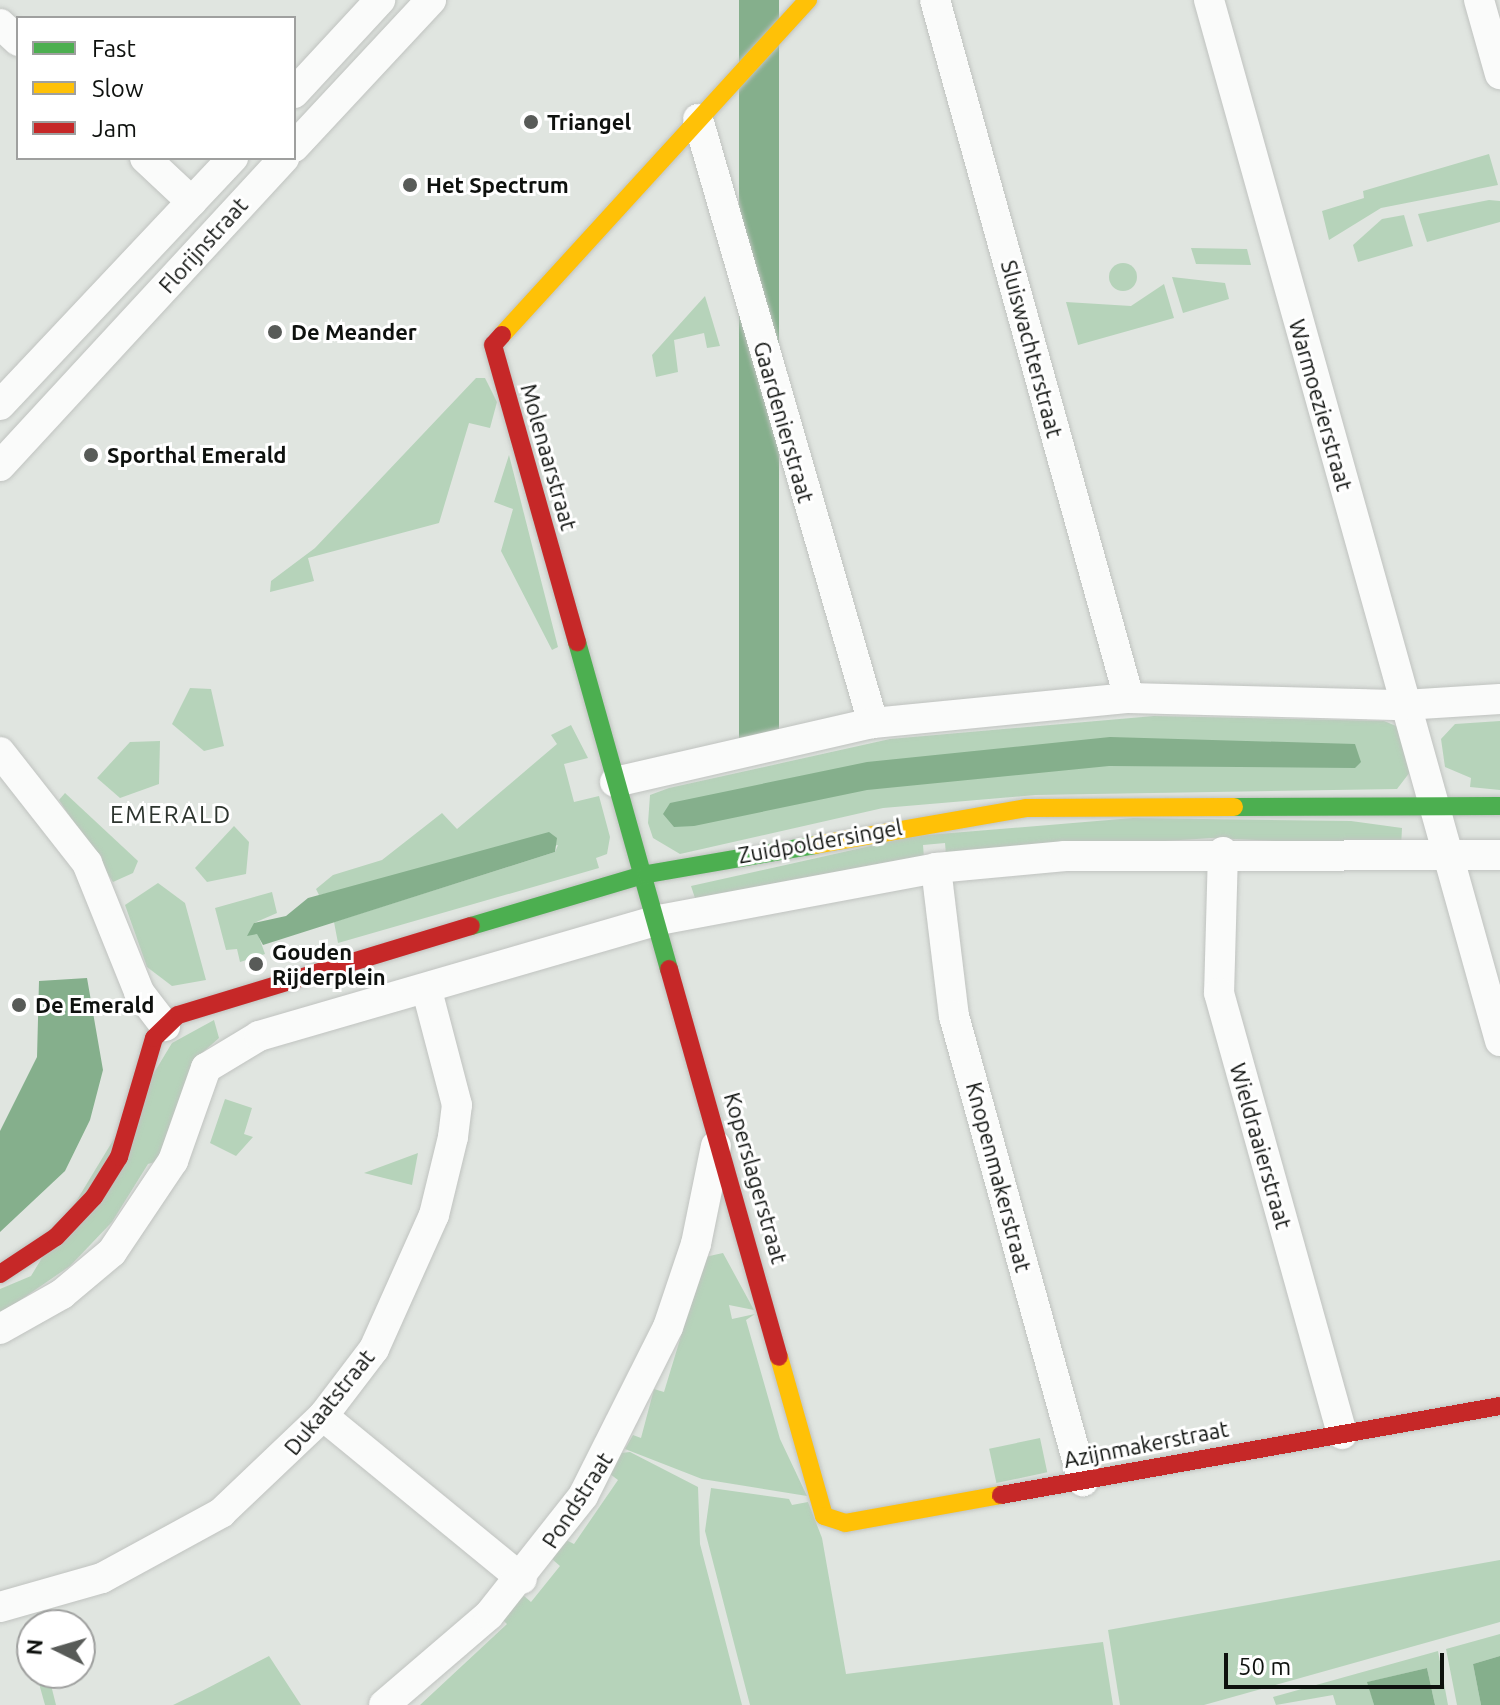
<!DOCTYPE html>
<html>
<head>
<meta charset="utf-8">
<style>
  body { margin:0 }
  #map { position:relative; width:1500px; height:1705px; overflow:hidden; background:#e0e5e0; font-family:Ubuntu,sans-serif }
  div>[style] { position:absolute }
  .green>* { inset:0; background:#b6d3ba; transform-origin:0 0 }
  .round { border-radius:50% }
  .water>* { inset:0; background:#85af8c; transform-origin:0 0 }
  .roads { filter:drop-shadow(0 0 2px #c0c3c0) drop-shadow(0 0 2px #c0c3c0) }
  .street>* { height:30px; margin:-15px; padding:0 15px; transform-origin:15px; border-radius:15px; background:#fafbfa }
  .fast>* { height:18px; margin:-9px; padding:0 9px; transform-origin:9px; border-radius:9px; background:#4caf50 }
  .slow>* { height:18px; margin:-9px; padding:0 9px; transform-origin:9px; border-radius:9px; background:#ffc107 }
  .jam>* { height:18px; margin:-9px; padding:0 9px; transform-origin:9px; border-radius:9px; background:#c62828 }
  .dots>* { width:22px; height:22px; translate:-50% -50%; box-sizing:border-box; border:4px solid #fff; border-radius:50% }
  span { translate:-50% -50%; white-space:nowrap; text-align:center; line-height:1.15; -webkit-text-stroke:6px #fff; paint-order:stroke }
  .poi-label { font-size:22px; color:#0e110e; font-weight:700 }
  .left { translate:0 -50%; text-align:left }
  .street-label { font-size:22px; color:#0e110e }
  .neighbourhood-label { font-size:24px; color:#2d342e; letter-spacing:2px }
  .legend { position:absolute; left:16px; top:16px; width:280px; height:144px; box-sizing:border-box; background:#fff; border:2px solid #9fa09f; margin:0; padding:10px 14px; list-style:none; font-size:24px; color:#0e110e }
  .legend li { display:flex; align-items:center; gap:16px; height:40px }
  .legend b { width:40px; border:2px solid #9fa09f }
  .north { position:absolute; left:16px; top:1609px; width:80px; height:80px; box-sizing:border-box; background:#fff; border:2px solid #9fa09f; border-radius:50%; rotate:275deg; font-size:22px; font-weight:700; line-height:32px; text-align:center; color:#0e110e }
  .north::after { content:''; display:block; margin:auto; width:28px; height:36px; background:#585b58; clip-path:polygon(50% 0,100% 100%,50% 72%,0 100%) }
  .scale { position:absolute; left:1224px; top:1653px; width:220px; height:36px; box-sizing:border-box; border:4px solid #0e110e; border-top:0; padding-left:10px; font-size:24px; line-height:28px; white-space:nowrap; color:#0e110e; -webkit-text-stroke:6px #fff; paint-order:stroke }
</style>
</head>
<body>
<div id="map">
  <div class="green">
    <i style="clip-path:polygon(1489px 154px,1498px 185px,1381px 208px,1329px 240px,1322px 211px,1364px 198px,1363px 191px)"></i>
    <i style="clip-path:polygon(1489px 200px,1500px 201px,1500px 222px,1427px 242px,1418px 214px)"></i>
    <i style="clip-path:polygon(1404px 215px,1413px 246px,1358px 262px,1353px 245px,1382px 219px)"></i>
    <i style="clip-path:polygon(1191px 248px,1247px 249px,1251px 265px,1196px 264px)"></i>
    <i class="round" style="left:1109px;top:263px;width:28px;height:28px"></i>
    <i style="clip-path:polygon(1172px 277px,1225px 283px,1229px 299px,1183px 313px)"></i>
    <i style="clip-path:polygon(1164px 284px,1174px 318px,1078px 345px,1066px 302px,1131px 306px)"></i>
    <i style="clip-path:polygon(705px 296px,720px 346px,707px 348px,704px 333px,674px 340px,678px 372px,656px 377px,652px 355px)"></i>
    <i style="clip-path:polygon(476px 378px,485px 378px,497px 402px,490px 428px,469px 423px,439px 523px,308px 558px,314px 581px,270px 592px,271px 581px,315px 548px)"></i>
    <i style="clip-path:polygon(509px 455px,558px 647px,552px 650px,501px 551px,513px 509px,494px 502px)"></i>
    <i style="clip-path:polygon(190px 688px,211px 689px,224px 746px,204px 751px,172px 724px)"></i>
    <i style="clip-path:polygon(1154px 716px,1384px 721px,1401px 728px,1410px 772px,1397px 789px,1035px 795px,883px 808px,680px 854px,653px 838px,648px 823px,650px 795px,669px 788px,890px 739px)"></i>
    <i style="clip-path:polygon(1500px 721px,1500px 790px,1470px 787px,1471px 778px,1445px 767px,1441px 739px,1455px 724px)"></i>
    <i style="clip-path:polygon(571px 725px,588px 758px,564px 764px,574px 802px,599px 796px,610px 837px,607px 854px,596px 858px,599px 868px,338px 943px,334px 922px,555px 852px,558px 845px,319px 895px,316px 889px,333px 875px,382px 860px,442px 813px,457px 829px,557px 744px,551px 735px)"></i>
    <i style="clip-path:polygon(160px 741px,159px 784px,120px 798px,97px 778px,130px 742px)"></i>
    <i style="clip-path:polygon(65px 793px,138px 861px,133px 873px,113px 882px,59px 800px)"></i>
    <i style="clip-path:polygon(1133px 818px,1351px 821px,1402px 828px,1401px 847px,1212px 838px,946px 855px,945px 843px,923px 845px,924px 858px,696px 901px,691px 886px,915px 836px)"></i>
    <i style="clip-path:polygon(234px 826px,249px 842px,246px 874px,207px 882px,195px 868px)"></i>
    <i style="clip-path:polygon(158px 883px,185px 903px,206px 980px,172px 986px,147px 967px,125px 905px)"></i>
    <i style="clip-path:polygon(272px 892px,277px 913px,254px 923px,265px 954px,240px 962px,237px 949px,226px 950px,215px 908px)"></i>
    <i style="clip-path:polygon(214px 1020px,219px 1038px,194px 1060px,158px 1161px,148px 1164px,112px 1222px,70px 1266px,0 1314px,0 1289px,31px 1276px,172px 1043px)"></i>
    <i style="clip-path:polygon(225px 1099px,252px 1108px,244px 1134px,253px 1137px,236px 1156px,210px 1143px)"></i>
    <i style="clip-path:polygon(418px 1153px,412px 1185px,364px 1173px)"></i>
    <i style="clip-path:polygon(723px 1253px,754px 1310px,729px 1305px,732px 1319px,755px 1314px,746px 1320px,780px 1439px,807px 1496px,702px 1479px,625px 1449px,633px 1435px,641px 1438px,654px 1389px,664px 1392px,705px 1257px)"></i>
    <i style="left:1040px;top:1438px;width:35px;height:52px;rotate:78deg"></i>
    <i style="clip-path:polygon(630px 1452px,698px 1487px,700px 1544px,742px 1705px,420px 1705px,507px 1624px,501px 1618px,523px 1595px,531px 1602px,560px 1566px,552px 1559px,566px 1540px,574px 1544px,618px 1480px,610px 1474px,621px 1453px)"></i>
    <i style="clip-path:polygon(711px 1488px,789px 1499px,792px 1505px,808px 1502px,822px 1538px,846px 1674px,1103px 1642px,1113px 1705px,750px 1705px,705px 1531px)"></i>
    <i style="clip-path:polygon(1500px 1560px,1500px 1622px,1204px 1705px,1120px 1705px,1108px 1630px)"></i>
    <i style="clip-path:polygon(1500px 1634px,1500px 1656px,1473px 1664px,1481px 1705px,1457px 1705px,1446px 1649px)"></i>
    <i style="clip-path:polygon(1438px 1651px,1448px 1705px,1435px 1705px,1427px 1668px,1368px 1682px,1374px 1705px,1336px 1705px,1333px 1695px,1276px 1705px,1273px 1697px)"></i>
    <i style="clip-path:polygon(269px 1656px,301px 1705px,173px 1705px,202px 1691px)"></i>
    <i style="clip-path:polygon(36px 1673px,48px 1673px,56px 1705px,45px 1705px)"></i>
  </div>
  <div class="water">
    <i style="left:739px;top:0;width:40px;height:741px"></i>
    <i style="clip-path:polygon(1110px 737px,1355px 744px,1361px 762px,1355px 768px,1109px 766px,867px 790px,694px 826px,674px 827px,663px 814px,670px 803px,867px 762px)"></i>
    <i style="clip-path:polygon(549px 832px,557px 838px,555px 852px,263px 945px,257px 934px,247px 936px,254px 923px,286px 916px,308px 898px)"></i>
    <i style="clip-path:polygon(87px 978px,103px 1070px,90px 1120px,65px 1171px,0 1232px,0 1131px,37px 1057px,39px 981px)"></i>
    <i style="clip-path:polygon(1500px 1656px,1500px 1705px,1481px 1705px,1473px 1664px)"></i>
    <i style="clip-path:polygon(1427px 1668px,1435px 1705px,1374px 1705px,1367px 1682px)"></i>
  </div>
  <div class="roads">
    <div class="street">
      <i style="left:935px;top:0;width:724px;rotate:74.47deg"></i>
      <i style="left:1209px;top:0;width:1081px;rotate:74.38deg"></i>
      <i style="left:1479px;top:0;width:77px;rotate:74.2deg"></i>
      <i style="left:0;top:24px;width:25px;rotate:43deg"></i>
      <i style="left:294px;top:93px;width:127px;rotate:-47.2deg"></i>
      <i style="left:698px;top:119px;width:629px;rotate:73.84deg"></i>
      <i style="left:294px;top:147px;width:201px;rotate:-47deg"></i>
      <i style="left:145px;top:158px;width:64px;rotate:43.1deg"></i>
      <i style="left:0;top:405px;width:340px;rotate:-46.7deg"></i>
      <i style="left:0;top:466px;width:419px;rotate:-47.3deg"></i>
      <i style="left:0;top:752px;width:141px;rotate:51.9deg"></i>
      <i style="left:87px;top:863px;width:139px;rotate:68deg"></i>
      <i style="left:139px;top:992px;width:43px;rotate:52.6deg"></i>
      <i style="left:615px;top:782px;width:265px;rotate:-12.9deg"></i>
      <i style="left:873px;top:723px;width:257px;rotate:-5.6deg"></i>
      <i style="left:1129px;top:698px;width:275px;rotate:1.5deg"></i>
      <i style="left:1404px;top:705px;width:96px;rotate:-3.6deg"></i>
      <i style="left:1223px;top:852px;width:141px;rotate:91.6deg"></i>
      <i style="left:1219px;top:993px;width:458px;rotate:74.4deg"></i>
      <i style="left:936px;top:868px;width:149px;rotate:83.1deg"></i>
      <i style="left:954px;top:1016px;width:483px;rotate:74.5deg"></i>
      <i style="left:0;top:1329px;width:71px;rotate:-29.4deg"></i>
      <i style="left:62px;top:1294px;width:65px;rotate:-40deg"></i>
      <i style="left:112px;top:1252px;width:110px;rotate:-56.2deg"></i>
      <i style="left:173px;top:1161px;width:99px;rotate:-70.5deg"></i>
      <i style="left:206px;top:1068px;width:62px;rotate:-31.1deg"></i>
      <i style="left:259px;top:1036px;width:416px;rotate:-16.2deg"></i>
      <i style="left:659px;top:920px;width:282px;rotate:-10.6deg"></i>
      <i style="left:936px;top:868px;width:130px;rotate:-5.3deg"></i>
      <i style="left:1065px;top:856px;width:435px;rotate:-0.1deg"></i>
      <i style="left:323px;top:1416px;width:257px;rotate:39.3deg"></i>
      <i style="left:0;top:1607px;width:106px;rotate:-15.9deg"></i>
      <i style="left:102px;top:1578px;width:136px;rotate:-28.6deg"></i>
      <i style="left:221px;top:1513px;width:141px;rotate:-43.6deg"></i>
      <i style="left:323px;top:1416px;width:84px;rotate:-52.7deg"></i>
      <i style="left:374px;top:1349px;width:147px;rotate:-65.9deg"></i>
      <i style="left:434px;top:1215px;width:80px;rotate:-76.3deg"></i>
      <i style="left:453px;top:1137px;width:32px;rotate:-83deg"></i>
      <i style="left:457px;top:1105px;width:118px;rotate:-104.7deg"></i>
      <i style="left:384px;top:1705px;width:138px;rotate:-40.6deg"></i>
      <i style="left:489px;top:1615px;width:152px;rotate:-51.7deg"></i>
      <i style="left:583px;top:1496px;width:189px;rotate:-63.3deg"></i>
      <i style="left:668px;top:1327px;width:88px;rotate:-71.4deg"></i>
      <i style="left:696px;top:1244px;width:100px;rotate:-78.5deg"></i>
    </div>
    <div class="fast">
      <i style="left:577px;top:642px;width:340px;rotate:74.3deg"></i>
      <i style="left:1234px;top:807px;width:266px;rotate:-0.2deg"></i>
      <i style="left:471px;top:926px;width:184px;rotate:-16.5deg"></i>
      <i style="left:647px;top:874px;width:170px;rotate:-9.8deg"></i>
    </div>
    <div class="slow">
      <i style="left:502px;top:335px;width:454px;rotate:-47.6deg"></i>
      <i style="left:815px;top:845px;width:214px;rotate:-9.9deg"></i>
      <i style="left:1026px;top:808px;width:208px;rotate:-0.3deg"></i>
      <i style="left:779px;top:1357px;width:165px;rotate:74.2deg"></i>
      <i style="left:824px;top:1516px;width:22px;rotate:18deg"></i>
      <i style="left:845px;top:1523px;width:158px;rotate:-10.2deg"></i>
    </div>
    <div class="jam">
      <i style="left:502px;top:335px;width:13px;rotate:132deg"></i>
      <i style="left:493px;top:345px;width:309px;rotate:74.2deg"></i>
      <i style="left:669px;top:969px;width:403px;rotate:74.2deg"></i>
      <i style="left:0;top:1274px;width:67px;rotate:-33.5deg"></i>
      <i style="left:56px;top:1237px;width:55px;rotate:-46.5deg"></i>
      <i style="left:94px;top:1197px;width:47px;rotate:-58deg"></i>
      <i style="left:119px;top:1157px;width:124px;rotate:-73.6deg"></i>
      <i style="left:154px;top:1038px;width:33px;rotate:-44deg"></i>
      <i style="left:178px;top:1015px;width:306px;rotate:-16.9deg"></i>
      <i style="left:1001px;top:1495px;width:507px;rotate:-10.11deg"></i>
    </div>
  </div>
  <div class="dots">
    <i style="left:531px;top:122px;background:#585b58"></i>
    <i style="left:410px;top:185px;background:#585b58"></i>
    <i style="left:275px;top:332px;background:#585b58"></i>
    <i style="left:91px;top:455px;background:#585b58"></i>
    <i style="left:256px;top:964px;background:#585b58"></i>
    <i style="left:19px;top:1005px;background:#585b58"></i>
  </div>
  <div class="poi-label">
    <span class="left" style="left:547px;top:122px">Triangel</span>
    <span class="left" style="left:426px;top:185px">Het Spectrum</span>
    <span class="left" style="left:291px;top:332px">De Meander</span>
    <span class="left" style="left:107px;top:455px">Sporthal Emerald</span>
    <span class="left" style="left:272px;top:964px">Gouden<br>Rijderplein</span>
    <span class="left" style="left:35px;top:1005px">De Emerald</span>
  </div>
  <div class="street-label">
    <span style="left:203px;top:245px;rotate:-48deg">Florijnstraat</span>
    <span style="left:1032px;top:349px;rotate:75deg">Sluiswachterstraat</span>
    <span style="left:1321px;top:405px;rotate:74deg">Warmoezierstraat</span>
    <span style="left:784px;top:422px;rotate:74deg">Gaardenierstraat</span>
    <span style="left:549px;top:457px;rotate:74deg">Molenaarstraat</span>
    <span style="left:820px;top:841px;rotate:-10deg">Zuidpoldersingel</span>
    <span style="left:1261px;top:1146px;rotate:74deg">Wieldraaierstraat</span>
    <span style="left:999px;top:1177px;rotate:75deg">Knopenmakerstraat</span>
    <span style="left:756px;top:1178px;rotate:74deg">Koperslagerstraat</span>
    <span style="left:329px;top:1402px;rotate:-51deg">Dukaatstraat</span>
    <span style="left:1146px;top:1444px;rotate:-11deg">Azijnmakerstraat</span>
    <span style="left:577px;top:1500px;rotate:-57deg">Pondstraat</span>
  </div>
  <div class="neighbourhood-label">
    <span style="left:171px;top:815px">EMERALD</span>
  </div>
  <ul class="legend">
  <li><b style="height:10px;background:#4caf50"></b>Fast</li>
  <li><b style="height:10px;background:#ffc107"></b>Slow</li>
  <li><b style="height:10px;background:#c62828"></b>Jam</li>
  </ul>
  <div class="north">N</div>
  <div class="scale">50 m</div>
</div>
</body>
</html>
